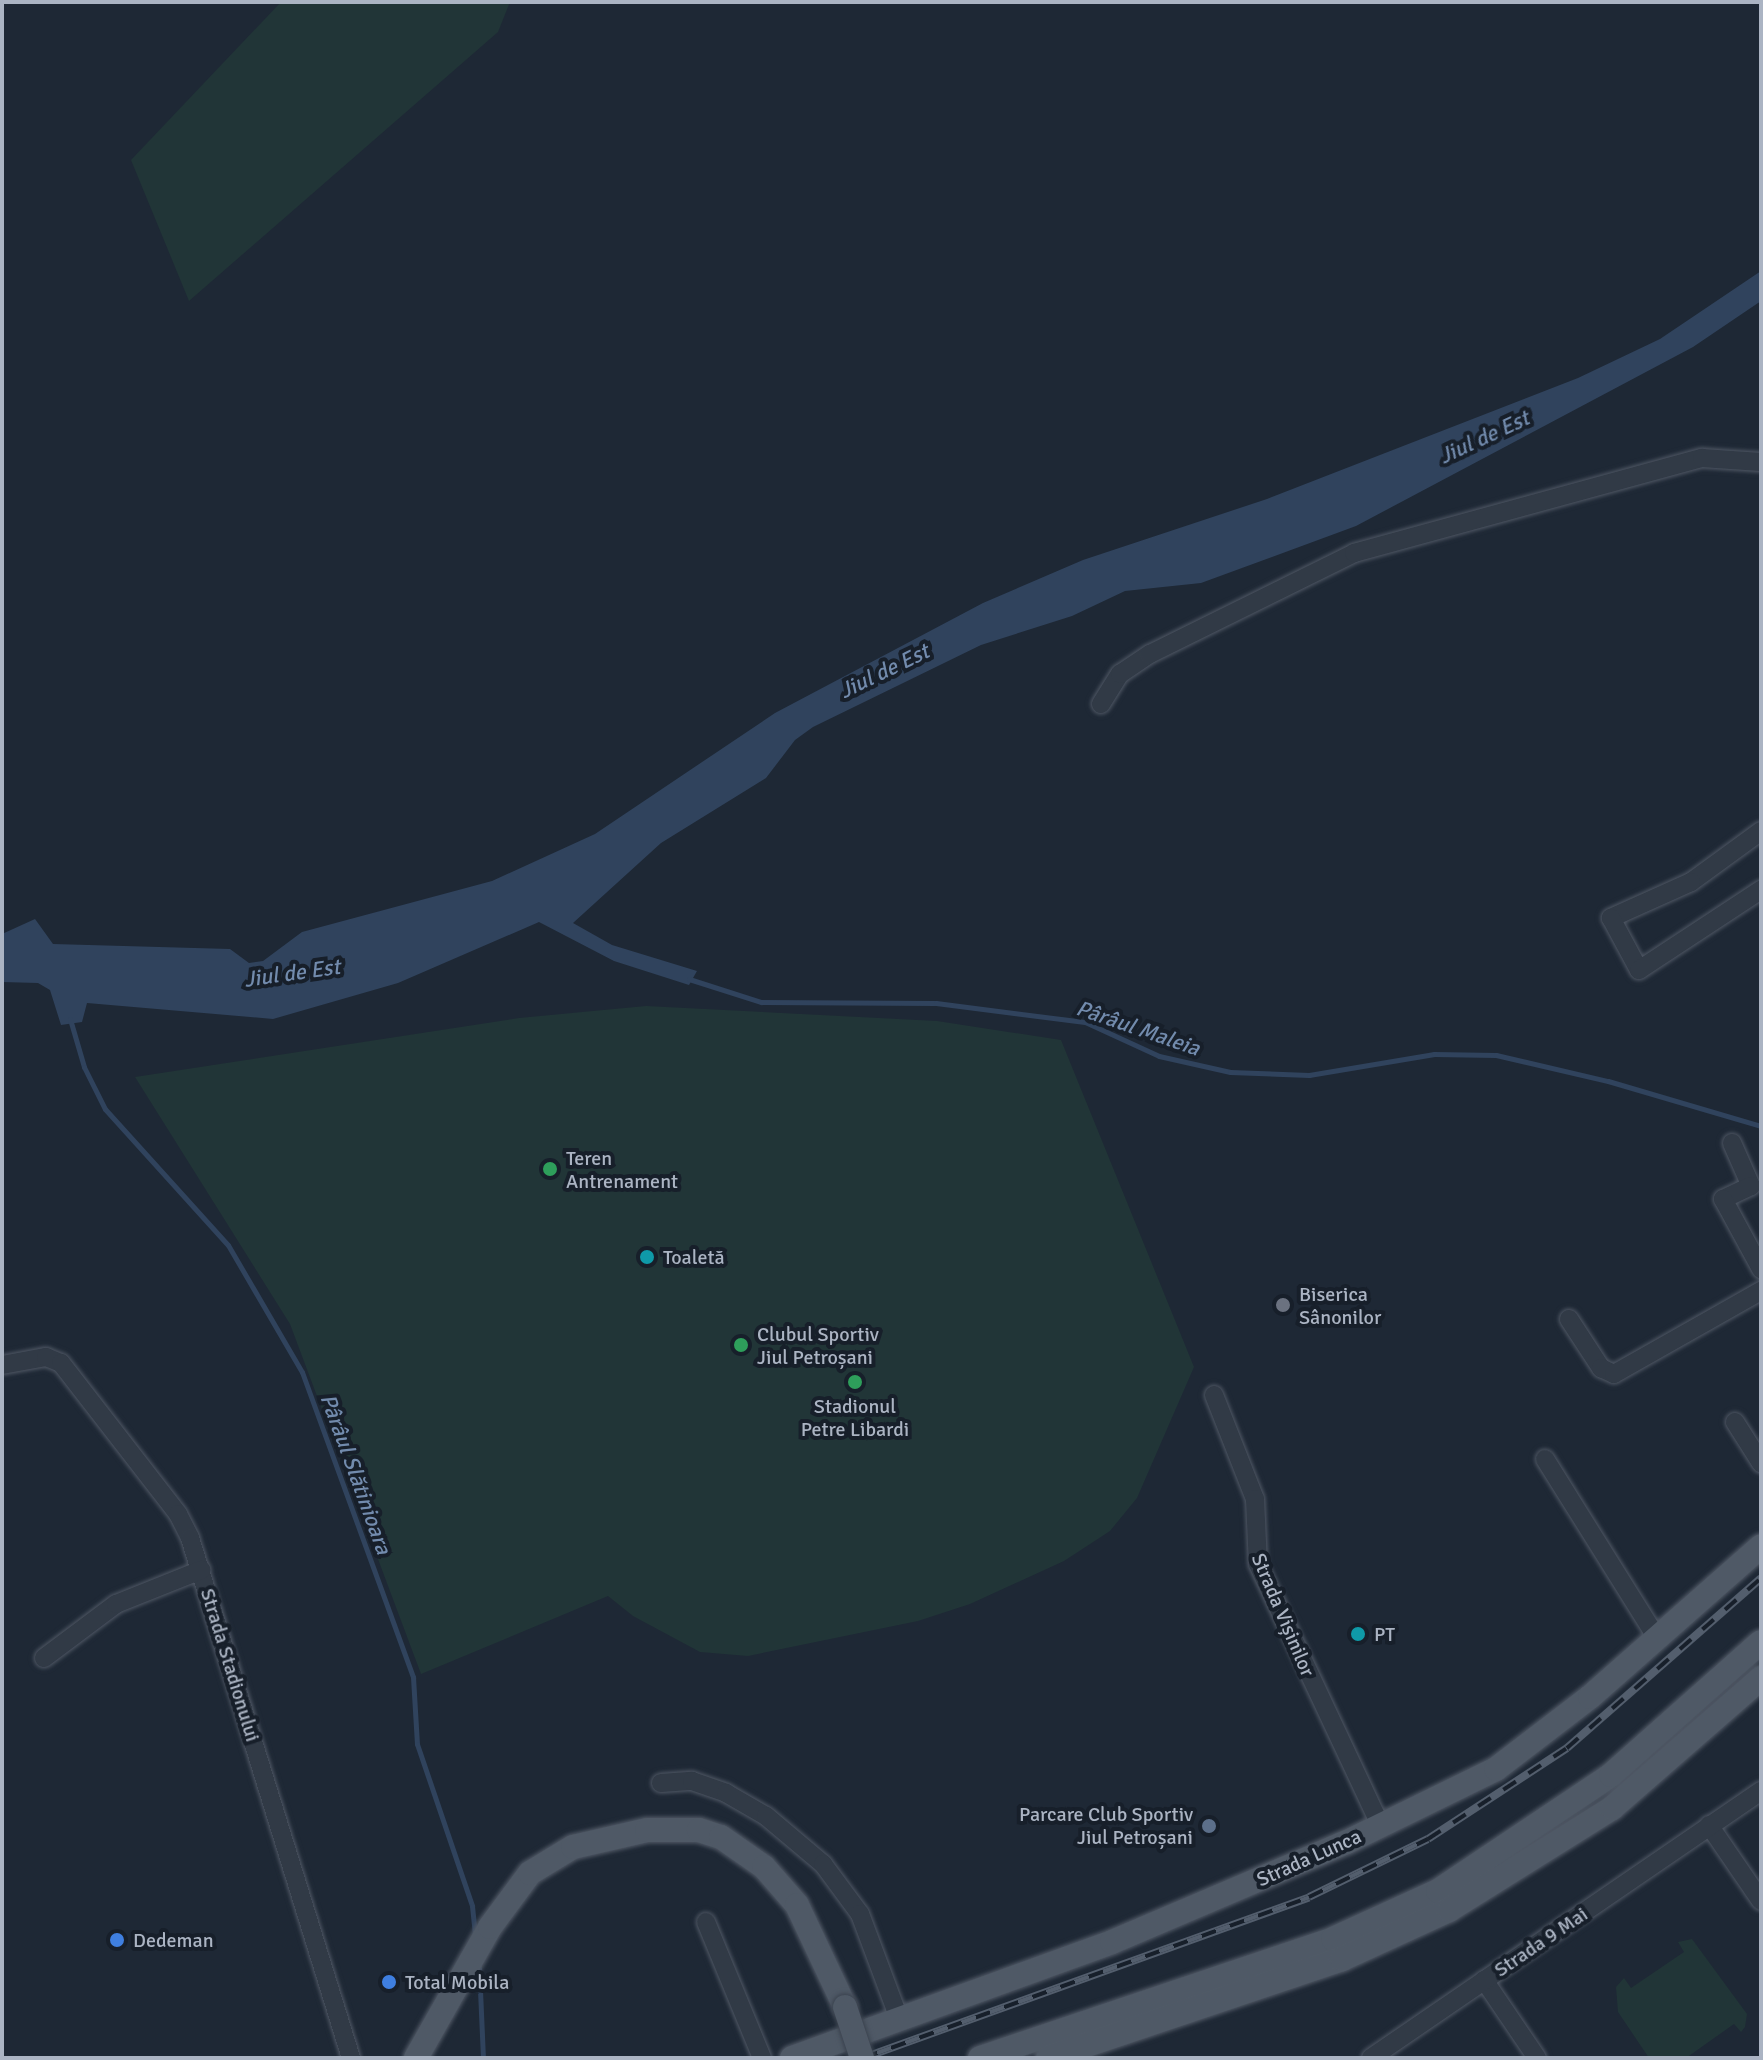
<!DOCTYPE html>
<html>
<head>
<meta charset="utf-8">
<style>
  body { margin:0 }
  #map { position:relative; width:1763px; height:2060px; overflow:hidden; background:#1e2835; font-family:Signika,sans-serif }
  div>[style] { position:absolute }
  .green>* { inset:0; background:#213537 }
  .water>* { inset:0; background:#30435d }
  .stream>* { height:5px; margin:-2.5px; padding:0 2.5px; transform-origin:2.5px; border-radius:2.5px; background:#30435d }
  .roads { filter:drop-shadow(0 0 2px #4f5764) drop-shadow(0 0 2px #4f5764) }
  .minor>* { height:18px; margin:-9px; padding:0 9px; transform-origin:9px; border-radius:9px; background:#313a46 }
  .major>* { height:24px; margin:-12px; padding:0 12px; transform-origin:12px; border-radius:12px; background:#4f5966 }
  .rail>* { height:8px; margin-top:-4px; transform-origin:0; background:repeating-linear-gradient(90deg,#171f2a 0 15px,#535e6d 0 30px); box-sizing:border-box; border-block:2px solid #535e6d }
  .bridges { filter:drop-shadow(0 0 2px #3b434f) drop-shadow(0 0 2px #3b434f) }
  .major-bridge>* { height:24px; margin:-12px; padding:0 12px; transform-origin:12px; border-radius:12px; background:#4f5966 }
  .dots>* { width:22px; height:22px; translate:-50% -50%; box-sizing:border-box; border:4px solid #171f2a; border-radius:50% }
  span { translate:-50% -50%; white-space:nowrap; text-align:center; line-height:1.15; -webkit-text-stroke:8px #171f2a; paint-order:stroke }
  .poi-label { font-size:20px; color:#abb4c3 }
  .left { translate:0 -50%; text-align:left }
  .right { translate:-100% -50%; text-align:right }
  .street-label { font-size:20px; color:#abb4c3 }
  .water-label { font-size:22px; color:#728bad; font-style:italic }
  .frame { position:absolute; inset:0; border:4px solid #abb4c3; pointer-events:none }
</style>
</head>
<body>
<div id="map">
  <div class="green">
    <i style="clip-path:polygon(281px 2px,510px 2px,498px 32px,189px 301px,131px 160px)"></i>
    <i style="clip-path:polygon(646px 1006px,937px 1021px,1061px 1040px,1194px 1367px,1137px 1498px,1110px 1531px,1064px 1561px,970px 1604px,918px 1621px,748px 1656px,700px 1652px,633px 1616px,608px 1596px,421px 1674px,290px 1324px,135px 1077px,519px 1018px)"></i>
    <i style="clip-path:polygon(1692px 1939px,1747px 2014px,1745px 2027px,1741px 2032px,1734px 2024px,1686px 2058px,1649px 2058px,1618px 2012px,1616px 1987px,1624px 1978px,1631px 1988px,1684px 1952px,1678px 1942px)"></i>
  </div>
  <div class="water">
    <i style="clip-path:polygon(1761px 271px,1761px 301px,1693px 347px,1356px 526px,1201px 583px,1125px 591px,1072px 616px,981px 645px,813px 727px,795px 740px,766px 778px,661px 843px,573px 923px,612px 945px,697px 971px,689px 985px,614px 961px,539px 922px,398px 983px,273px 1019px,87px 1003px,82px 1022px,61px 1025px,50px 990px,38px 983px,2px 982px,2px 934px,35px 919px,53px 944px,230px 949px,249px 963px,263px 961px,302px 932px,492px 881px,595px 834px,775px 713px,983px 603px,1083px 560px,1267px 499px,1578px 378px,1660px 339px)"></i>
  </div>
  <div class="stream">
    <i style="left:689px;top:979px;width:76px;rotate:17.7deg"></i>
    <i style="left:761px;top:1002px;width:175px;rotate:0.3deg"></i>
    <i style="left:936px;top:1003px;width:150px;rotate:7.3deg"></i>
    <i style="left:1085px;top:1022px;width:81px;rotate:24.7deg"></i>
    <i style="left:1159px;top:1056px;width:73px;rotate:12.7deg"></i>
    <i style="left:1230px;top:1072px;width:79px;rotate:2.2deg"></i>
    <i style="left:1309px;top:1075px;width:127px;rotate:-9.5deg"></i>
    <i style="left:1434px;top:1054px;width:62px;rotate:0.9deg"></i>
    <i style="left:1496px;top:1055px;width:115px;rotate:13.1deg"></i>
    <i style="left:1608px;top:1081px;width:159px;rotate:16.4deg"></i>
    <i style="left:70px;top:1019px;width:50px;rotate:73.7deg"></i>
    <i style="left:84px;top:1067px;width:47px;rotate:63.4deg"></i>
    <i style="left:105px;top:1109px;width:183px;rotate:47.9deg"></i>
    <i style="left:228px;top:1245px;width:147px;rotate:59.8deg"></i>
    <i style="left:302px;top:1372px;width:325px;rotate:70deg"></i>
    <i style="left:413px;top:1677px;width:67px;rotate:86.6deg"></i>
    <i style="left:417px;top:1744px;width:171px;rotate:71.2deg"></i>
    <i style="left:472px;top:1906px;width:27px;rotate:84deg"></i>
    <i style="left:479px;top:1967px;width:91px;rotate:87.5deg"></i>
  </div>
  <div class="roads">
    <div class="minor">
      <i style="left:1101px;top:704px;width:36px;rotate:-58deg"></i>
      <i style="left:1120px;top:674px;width:36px;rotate:-34deg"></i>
      <i style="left:1150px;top:654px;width:228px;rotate:-26.3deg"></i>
      <i style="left:1354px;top:553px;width:361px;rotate:-15.3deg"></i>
      <i style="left:1702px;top:458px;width:59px;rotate:3.9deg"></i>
      <i style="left:1761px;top:831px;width:87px;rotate:143.9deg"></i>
      <i style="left:1691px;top:882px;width:88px;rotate:155.8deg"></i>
      <i style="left:1611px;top:918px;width:59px;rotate:61.7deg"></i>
      <i style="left:1639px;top:970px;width:146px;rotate:-33.3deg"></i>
      <i style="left:1732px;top:1143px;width:47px;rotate:66.2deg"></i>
      <i style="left:1751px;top:1186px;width:31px;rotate:155deg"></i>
      <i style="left:1723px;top:1199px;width:80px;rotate:61.5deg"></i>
      <i style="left:1569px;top:1319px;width:59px;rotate:56.9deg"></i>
      <i style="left:1601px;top:1368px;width:14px;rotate:25deg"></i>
      <i style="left:1614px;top:1374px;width:169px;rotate:-29.5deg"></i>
      <i style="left:2px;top:1365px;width:45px;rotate:-10.3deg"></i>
      <i style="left:46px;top:1357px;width:16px;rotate:22deg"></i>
      <i style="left:61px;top:1363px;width:191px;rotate:52.2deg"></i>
      <i style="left:178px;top:1514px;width:27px;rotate:63deg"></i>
      <i style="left:190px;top:1538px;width:544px;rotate:72.8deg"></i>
      <i style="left:1214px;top:1395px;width:112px;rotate:68.5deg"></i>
      <i style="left:1255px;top:1499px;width:65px;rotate:87.4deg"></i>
      <i style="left:1258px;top:1564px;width:289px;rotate:64.9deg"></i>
      <i style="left:1735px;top:1422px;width:49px;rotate:57.6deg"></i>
      <i style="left:1545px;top:1459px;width:211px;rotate:58deg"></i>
      <i style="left:44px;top:1658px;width:90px;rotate:-36.9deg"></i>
      <i style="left:116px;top:1604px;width:92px;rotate:-21.8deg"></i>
      <i style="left:661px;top:1783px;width:31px;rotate:-4deg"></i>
      <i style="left:692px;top:1781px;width:36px;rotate:19deg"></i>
      <i style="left:726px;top:1793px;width:46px;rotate:29.9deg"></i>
      <i style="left:766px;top:1816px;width:75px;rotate:40.1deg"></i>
      <i style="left:823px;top:1864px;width:62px;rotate:53.5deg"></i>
      <i style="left:860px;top:1914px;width:114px;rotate:69.5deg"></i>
      <i style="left:1709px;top:1825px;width:92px;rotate:55.6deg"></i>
      <i style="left:706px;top:1922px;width:147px;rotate:67.6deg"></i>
      <i style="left:1484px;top:1980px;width:94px;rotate:55.8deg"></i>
      <i style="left:1371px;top:2058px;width:473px;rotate:-34.4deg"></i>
    </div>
    <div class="major">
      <i style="left:416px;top:2058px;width:150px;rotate:-60.5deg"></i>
      <i style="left:490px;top:1927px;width:67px;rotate:-53.5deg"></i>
      <i style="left:530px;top:1873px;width:50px;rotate:-31.2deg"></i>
      <i style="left:573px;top:1847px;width:76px;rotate:-12.9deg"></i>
      <i style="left:647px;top:1830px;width:52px"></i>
      <i style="left:699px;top:1830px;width:23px;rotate:18deg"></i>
      <i style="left:721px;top:1837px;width:52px;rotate:34.9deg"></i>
      <i style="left:764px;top:1867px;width:50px;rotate:49deg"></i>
      <i style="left:797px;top:1905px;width:113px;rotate:64.8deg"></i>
      <i style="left:792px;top:2058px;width:340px;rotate:-19.9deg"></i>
      <i style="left:1112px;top:1942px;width:255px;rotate:-23.1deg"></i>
      <i style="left:1347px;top:1842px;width:166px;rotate:-26.1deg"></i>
      <i style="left:1496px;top:1769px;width:118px;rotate:-37.5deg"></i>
      <i style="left:1590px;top:1697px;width:228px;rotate:-41.4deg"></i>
      <i style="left:980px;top:2058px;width:373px;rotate:-18.6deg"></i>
      <i style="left:1333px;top:1939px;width:115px;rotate:-24.6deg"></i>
      <i style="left:1438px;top:1891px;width:208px;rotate:-33.8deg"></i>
      <i style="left:1611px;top:1775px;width:200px;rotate:-41.6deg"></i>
      <i style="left:1048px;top:2058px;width:310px;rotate:-18.6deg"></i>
      <i style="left:1342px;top:1959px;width:118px;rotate:-24.6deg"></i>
      <i style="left:1449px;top:1910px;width:192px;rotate:-32deg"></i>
      <i style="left:1612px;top:1808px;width:198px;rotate:-41.1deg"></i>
    </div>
  </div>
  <div class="rail">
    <i style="left:863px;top:2058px;width:474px;rotate:-19.8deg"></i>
    <i style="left:1309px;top:1897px;width:132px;rotate:-26deg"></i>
    <i style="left:1428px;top:1839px;width:166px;rotate:-33.2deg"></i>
    <i style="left:1567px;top:1748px;width:258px;rotate:-41.2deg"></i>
  </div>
  <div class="bridges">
    <div class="major-bridge">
      <i style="left:845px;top:2007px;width:54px;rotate:71.6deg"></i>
    </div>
  </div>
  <div class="dots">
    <i style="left:550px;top:1169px;background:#2e9e5b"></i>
    <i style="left:647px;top:1257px;background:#0f9aa8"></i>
    <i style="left:1283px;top:1305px;background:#6b7280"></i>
    <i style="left:741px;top:1345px;background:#2e9e5b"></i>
    <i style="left:855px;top:1382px;background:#2e9e5b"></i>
    <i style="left:1358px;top:1634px;background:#0f9aa8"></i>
    <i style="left:1209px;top:1826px;background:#5c6f8a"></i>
    <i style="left:117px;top:1940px;background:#3f7fe0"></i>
    <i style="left:389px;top:1982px;background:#3f7fe0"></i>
  </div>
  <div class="poi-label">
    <span class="left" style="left:566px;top:1170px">Teren<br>Antrenament</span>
    <span class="left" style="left:663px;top:1257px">Toaletă</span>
    <span class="left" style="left:1299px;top:1306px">Biserica<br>Sânonilor</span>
    <span class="left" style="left:757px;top:1346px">Clubul Sportiv<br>Jiul Petroșani</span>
    <span style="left:855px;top:1418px">Stadionul<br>Petre Libardi</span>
    <span class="left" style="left:1374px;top:1634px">PT</span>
    <span class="right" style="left:1193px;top:1826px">Parcare Club Sportiv<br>Jiul Petroșani</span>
    <span class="left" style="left:133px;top:1940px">Dedeman</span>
    <span class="left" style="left:405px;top:1982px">Total Mobila</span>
  </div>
  <div class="street-label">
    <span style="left:1283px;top:1615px;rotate:67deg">Strada Vișinilor</span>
    <span style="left:230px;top:1665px;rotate:73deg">Strada Stadionului</span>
    <span style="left:1309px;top:1858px;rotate:-24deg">Strada Lunca</span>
    <span style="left:1541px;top:1942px;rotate:-34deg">Strada 9 Mai</span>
  </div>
  <div class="water-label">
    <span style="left:1484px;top:437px;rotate:-25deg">Jiul de Est</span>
    <span style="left:884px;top:671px;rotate:-26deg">Jiul de Est</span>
    <span style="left:292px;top:973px;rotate:-8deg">Jiul de Est</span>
    <span style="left:1138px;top:1028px;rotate:19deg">Pârâul Maleia</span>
    <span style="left:356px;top:1474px;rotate:70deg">Pârâul Slătinioara</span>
  </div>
  <div class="frame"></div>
</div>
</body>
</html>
